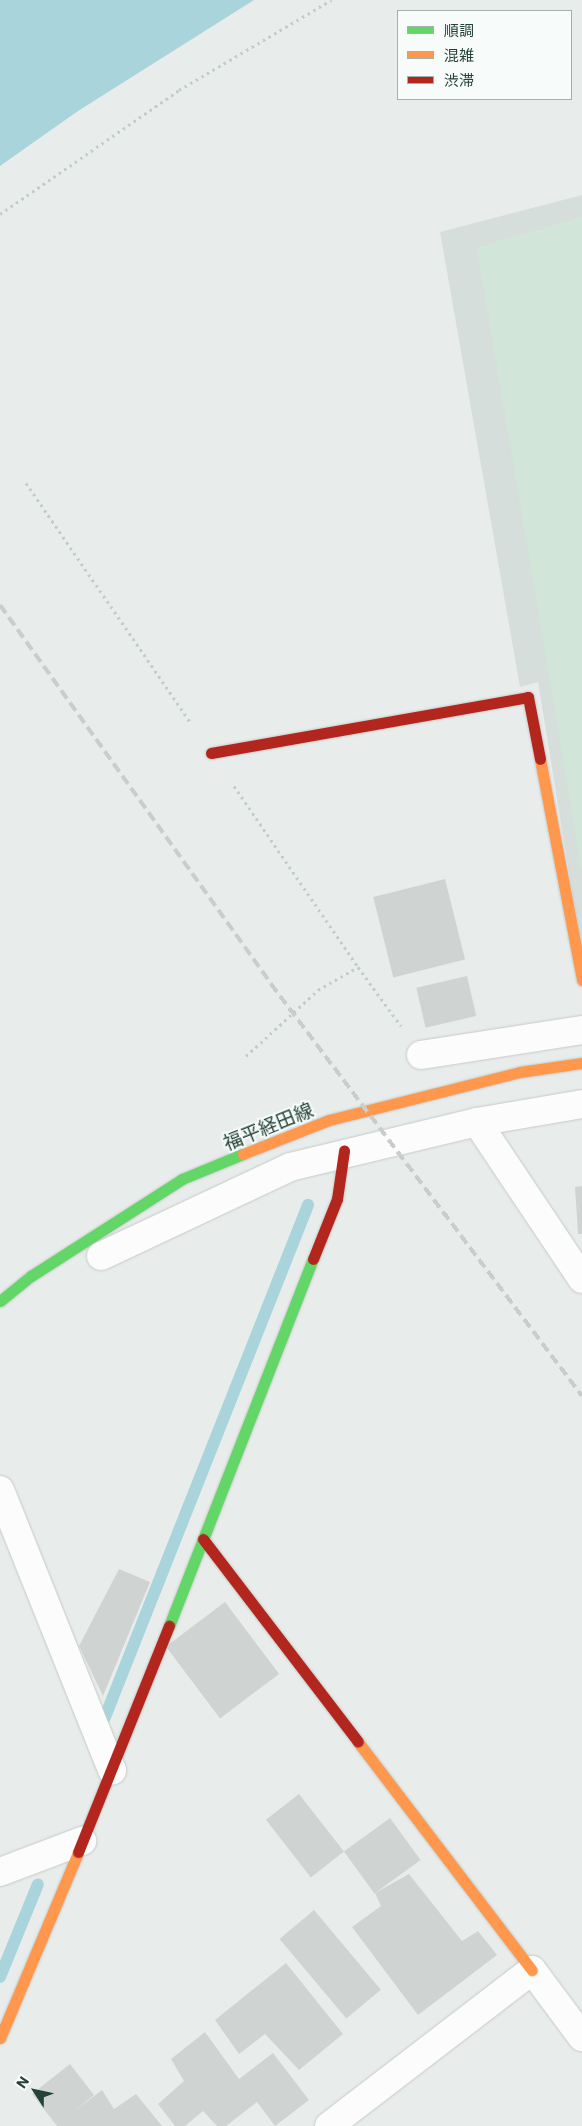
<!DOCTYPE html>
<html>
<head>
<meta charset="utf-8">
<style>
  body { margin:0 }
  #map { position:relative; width:582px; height:2126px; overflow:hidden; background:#e8edeb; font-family:Commissioner,"Noto Sans JP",sans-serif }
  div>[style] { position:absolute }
  .built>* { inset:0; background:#d6dedb }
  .green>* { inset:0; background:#d1e6d8 }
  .water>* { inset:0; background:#a9d4db }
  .stream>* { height:12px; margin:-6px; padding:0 6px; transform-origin:6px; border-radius:6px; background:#a9d4db }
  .building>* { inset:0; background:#cfd4d2; transform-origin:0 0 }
  .path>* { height:3px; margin-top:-1.5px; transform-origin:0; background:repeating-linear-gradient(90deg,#c3ccca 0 2.5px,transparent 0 6.5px) }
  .roads { filter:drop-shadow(0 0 1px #c5cac8) drop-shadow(0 0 1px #c5cac8) }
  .street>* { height:28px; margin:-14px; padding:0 14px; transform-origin:14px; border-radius:14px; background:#fcfcfc }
  .fast>* { height:11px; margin:-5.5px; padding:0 5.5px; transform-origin:5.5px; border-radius:5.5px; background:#63d668 }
  .slow>* { height:11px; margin:-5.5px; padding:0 5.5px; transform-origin:5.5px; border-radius:5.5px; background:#ff974d }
  .jam>* { height:11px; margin:-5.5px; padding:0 5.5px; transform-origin:5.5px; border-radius:5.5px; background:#b3261e }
  .rail>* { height:4px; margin-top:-2px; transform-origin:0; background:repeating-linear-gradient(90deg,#c9cdcc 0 10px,transparent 0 15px) }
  span { translate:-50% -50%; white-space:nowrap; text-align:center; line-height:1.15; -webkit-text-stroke:4px #f7fbf9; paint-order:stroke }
  .street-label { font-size:19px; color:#24423a }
  .legend { position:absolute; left:397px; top:10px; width:175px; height:90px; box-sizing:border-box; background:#f7fbf9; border:1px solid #a3b1ad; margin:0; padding:6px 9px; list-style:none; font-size:15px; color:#24423a }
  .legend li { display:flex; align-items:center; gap:10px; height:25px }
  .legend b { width:25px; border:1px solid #a3b1ad }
  .north { position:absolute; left:10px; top:2066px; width:50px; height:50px; -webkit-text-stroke:4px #f7fbf9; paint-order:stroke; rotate:305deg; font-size:14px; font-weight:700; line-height:20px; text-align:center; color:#24423a }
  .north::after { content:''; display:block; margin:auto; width:18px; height:22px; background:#24423a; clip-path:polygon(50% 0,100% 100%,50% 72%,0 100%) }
</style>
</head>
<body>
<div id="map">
  <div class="built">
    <i style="clip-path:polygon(582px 195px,582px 953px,538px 682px,520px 687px,440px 232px)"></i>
  </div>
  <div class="green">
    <i style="clip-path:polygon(582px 217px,582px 872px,477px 247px)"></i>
  </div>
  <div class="water">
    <i style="clip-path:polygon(0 0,254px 0,78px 111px,0 166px)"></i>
  </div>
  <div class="stream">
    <i style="left:105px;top:1717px;width:551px;rotate:-68.37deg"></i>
    <i style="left:0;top:1977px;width:100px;rotate:-67.8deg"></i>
  </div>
  <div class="building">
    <i style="left:445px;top:879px;width:83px;height:74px;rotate:76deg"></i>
    <i style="left:467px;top:976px;width:41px;height:52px;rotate:77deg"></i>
    <i style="clip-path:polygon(582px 1186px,582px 1234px,578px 1234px,575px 1187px)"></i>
    <i style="clip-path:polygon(119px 1569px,150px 1582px,103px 1696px,79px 1646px)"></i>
    <i style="left:225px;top:1602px;width:90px;height:74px;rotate:53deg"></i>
    <i style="left:299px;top:1794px;width:73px;height:42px;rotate:52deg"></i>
    <i style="left:390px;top:1818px;width:52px;height:57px;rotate:54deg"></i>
    <i style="clip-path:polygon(409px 1874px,462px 1941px,478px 1931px,497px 1955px,418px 2015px,352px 1927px,381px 1906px,375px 1893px)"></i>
    <i style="left:314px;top:1910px;width:104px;height:45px;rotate:50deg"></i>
    <i style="clip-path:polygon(286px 1963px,343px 2034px,299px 2070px,265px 2034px,239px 2054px,215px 2020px)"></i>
    <i style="clip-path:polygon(205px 2032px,239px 2079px,273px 2053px,309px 2100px,275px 2126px,257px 2102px,226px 2126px,217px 2126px,203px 2111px,185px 2126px,175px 2126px,158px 2104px,184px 2081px,171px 2059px)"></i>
    <i style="clip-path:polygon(70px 2064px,94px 2095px,73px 2112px,102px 2090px,114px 2109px,136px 2094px,162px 2126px,57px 2126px,32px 2094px)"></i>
  </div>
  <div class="path">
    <i style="left:0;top:214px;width:218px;rotate:-34.7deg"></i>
    <i style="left:179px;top:90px;width:177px;rotate:-30.6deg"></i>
    <i style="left:26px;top:483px;width:291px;rotate:55.5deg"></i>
    <i style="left:234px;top:786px;width:219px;rotate:55.6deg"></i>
    <i style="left:246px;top:1056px;width:98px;rotate:-42.5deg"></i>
    <i style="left:318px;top:990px;width:46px;rotate:-29.9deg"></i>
    <i style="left:358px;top:967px;width:73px;rotate:53.9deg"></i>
  </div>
  <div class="roads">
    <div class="street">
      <i style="left:421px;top:1055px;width:163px;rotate:-8.8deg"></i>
      <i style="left:477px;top:1122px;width:189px;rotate:56.2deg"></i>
      <i style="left:101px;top:1256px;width:209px;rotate:-25.2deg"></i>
      <i style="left:290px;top:1167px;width:192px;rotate:-13.5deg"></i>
      <i style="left:477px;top:1122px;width:107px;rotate:-9.7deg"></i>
      <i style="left:0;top:1490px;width:302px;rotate:68.2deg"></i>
      <i style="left:0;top:1872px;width:88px;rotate:-20.7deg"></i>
      <i style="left:329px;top:2126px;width:256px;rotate:-37.5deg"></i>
      <i style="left:532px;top:1970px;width:84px;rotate:53.3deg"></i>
    </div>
    <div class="fast">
      <i style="left:0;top:1301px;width:40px;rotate:-39deg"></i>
      <i style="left:31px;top:1276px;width:179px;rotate:-32.7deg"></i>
      <i style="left:182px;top:1179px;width:66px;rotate:-22.3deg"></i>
      <i style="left:169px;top:1626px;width:394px;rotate:-68.6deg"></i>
    </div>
    <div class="slow">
      <i style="left:540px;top:759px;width:225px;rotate:79.2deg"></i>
      <i style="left:243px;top:1154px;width:92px;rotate:-21.6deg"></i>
      <i style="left:329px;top:1120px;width:197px;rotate:-14.1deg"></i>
      <i style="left:520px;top:1072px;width:63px;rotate:-8.3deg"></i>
      <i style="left:358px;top:1742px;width:287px;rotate:52.7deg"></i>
      <i style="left:0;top:2038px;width:202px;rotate:-67.2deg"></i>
    </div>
    <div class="jam">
      <i style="left:211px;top:753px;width:322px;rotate:-10deg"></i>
      <i style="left:528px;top:697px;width:63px;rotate:79deg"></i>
      <i style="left:313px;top:1259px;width:65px;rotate:-68.2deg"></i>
      <i style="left:337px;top:1199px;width:49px;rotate:-81.7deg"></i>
      <i style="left:203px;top:1539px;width:255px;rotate:52.6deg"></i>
      <i style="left:78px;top:1852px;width:244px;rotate:-68.1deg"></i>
    </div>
  </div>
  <div class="rail">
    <i style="left:0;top:605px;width:466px;rotate:54.4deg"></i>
    <i style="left:271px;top:984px;width:516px;rotate:52.95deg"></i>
  </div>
  <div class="street-label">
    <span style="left:268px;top:1126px;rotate:-22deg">福平経田線</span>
  </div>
  <ul class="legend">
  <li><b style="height:6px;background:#63d668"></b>順調</li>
  <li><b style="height:6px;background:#ff974d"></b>混雑</li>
  <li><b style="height:6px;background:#b3261e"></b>渋滞</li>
  </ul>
  <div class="north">N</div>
</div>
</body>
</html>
